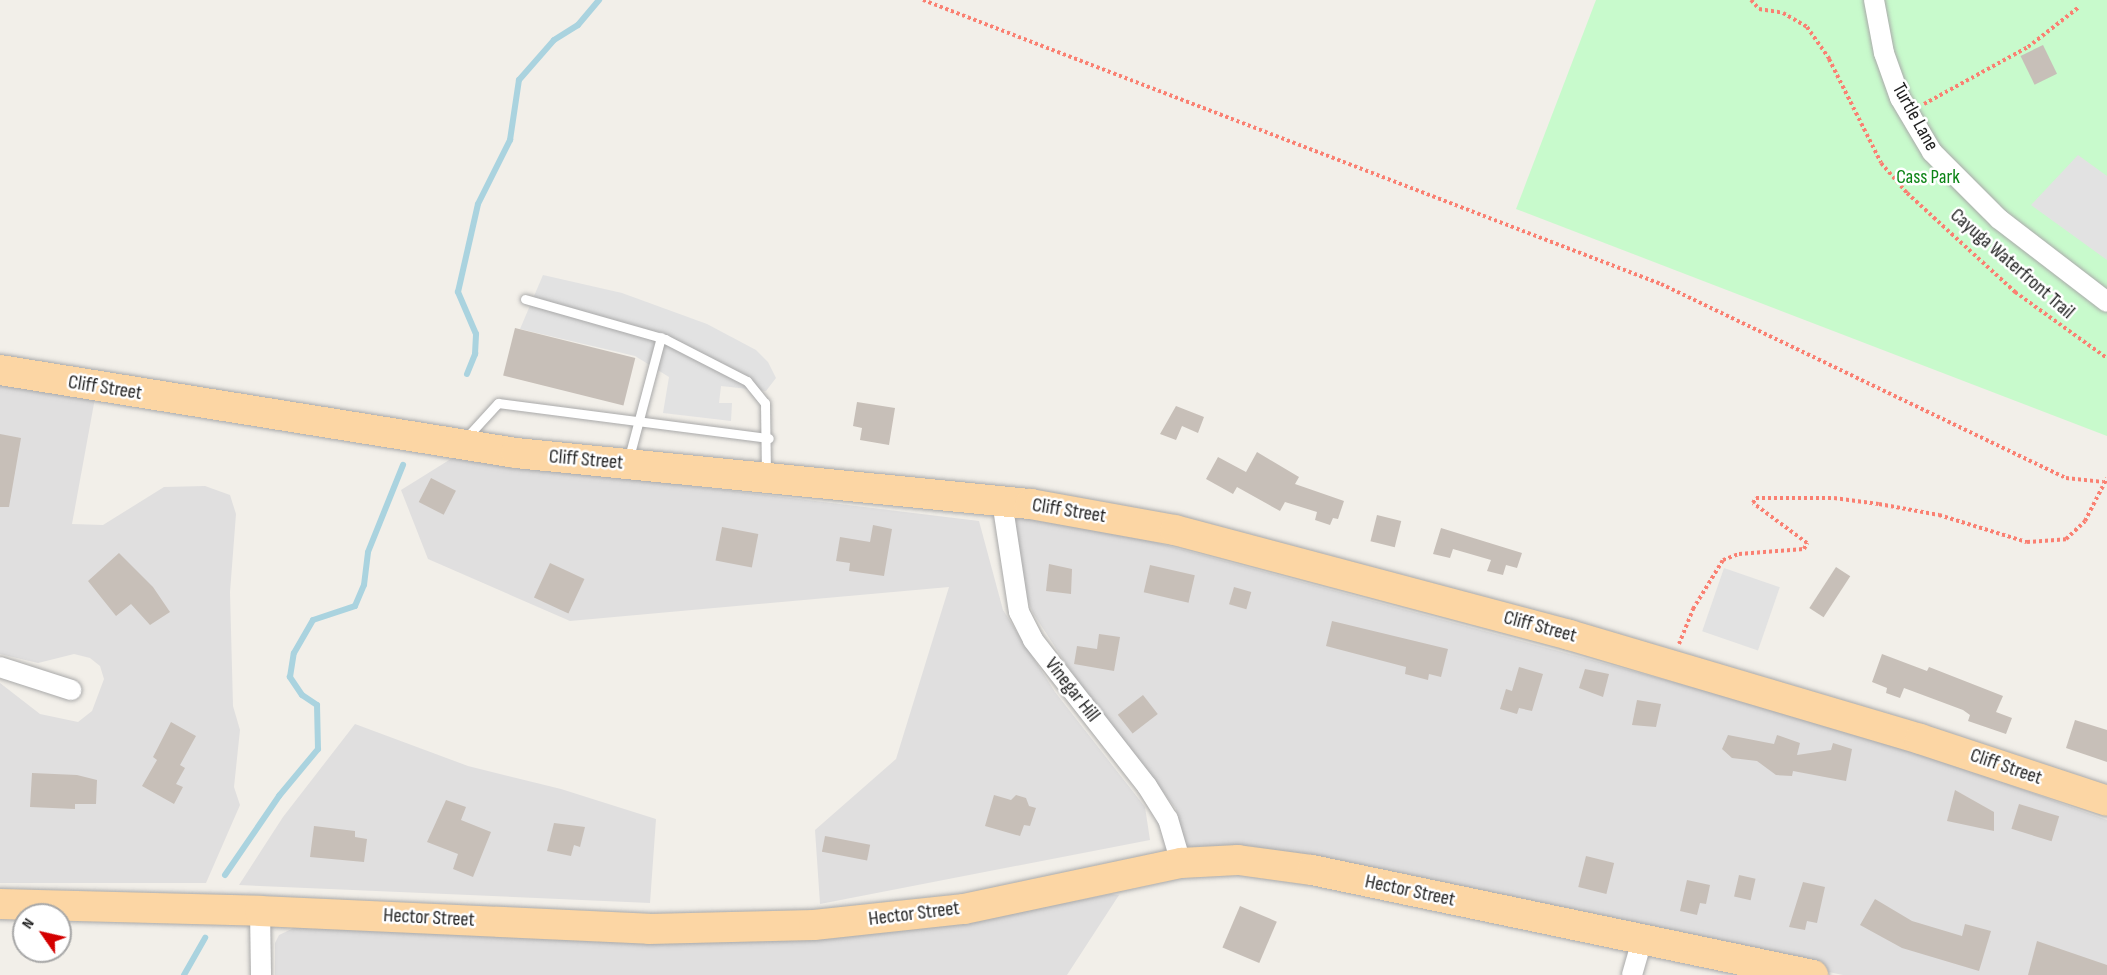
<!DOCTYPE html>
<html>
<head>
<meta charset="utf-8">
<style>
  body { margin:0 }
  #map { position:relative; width:2107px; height:975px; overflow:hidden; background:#f2efe9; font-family:"Sofia Sans Condensed",sans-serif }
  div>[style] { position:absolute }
  .residential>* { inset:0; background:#e0dfdf }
  .park>* { inset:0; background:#c8facc }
  .parking>* { inset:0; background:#e2e2e2; transform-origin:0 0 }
  .stream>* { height:6px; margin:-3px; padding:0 3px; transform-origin:3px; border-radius:3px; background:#aad3df }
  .building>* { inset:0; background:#c7bfb8; transform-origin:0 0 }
  .path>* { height:4px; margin-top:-2px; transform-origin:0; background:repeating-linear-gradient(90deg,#fa8072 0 3px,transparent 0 6px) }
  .roads { filter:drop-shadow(0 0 2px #a9a9a9) drop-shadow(0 0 2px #a9a9a9) }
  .lane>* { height:9px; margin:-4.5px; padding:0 4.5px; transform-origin:4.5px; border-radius:4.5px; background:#fff }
  .street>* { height:20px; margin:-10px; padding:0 10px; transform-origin:10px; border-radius:10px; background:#fff }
  .primary>* { height:30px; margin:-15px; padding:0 15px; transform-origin:15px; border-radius:15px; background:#fcd6a4 }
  span { translate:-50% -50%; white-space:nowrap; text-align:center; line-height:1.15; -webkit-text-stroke:5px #fff; paint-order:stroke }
  .street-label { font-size:20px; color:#222 }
  .park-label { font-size:20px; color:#0c8416 }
  .north { position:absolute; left:12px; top:903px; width:60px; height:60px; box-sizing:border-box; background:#fff; border:2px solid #a7a7a7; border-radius:50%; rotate:304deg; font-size:16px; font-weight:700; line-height:24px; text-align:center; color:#222 }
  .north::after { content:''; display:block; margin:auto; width:21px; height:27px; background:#d40000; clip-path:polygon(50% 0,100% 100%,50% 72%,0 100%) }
</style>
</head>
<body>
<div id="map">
  <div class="residential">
    <i style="clip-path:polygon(0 383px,95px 398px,72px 524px,103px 525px,164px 487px,205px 486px,230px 495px,236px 514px,230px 592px,233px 706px,240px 730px,234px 787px,240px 805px,206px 883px,0 883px,0 683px,40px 714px,78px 722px,92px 711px,104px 679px,100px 666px,90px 658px,74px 654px,38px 663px,0 654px)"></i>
    <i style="clip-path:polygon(454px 457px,979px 521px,1003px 610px,1055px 692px,1145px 807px,1150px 840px,820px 904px,815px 830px,896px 759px,949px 587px,570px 621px,428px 559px,401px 490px)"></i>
    <i style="clip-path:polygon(1002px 501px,1881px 738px,2107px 820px,2107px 975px,1843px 975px,1211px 846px,1178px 848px,1176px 809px,1074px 676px,1033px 613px,1020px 581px)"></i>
    <i style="clip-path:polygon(355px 724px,468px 766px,561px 789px,656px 819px,650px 903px,239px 885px,283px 817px)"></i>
    <i style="clip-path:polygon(1110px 894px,1119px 895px,1067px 975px,275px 975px,275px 943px,279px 935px,296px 927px,979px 920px)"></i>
  </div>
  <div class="park">
    <i style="clip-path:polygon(1596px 0,2107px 0,2107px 436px,1516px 209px)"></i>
  </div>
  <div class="parking">
    <i style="clip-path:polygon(2078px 155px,2107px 176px,2107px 260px,2031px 205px)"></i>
    <i style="clip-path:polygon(543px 275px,622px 293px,707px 324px,756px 350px,768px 362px,776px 378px,766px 391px,721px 386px,719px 403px,732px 403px,731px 421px,663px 413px,669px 377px,635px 356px,520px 329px)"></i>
    <i style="left:1724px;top:568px;width:59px;height:67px;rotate:19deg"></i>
  </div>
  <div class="stream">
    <i style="left:467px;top:374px;width:22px;rotate:-68deg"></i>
    <i style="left:475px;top:354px;width:20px;rotate:-87deg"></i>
    <i style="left:476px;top:334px;width:46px;rotate:-113.2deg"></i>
    <i style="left:458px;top:292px;width:90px;rotate:-77.2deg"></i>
    <i style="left:478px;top:204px;width:72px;rotate:-63.4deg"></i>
    <i style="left:510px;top:140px;width:61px;rotate:-81.5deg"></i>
    <i style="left:519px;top:80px;width:53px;rotate:-48.8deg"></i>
    <i style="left:554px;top:40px;width:28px;rotate:-32deg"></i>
    <i style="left:578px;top:25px;width:33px;rotate:-50deg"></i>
    <i style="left:225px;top:875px;width:96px;rotate:-55.6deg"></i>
    <i style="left:279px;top:796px;width:61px;rotate:-50.3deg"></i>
    <i style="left:318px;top:749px;width:44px;rotate:-91.3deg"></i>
    <i style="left:317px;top:705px;width:18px;rotate:-146deg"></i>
    <i style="left:302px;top:695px;width:22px;rotate:-124deg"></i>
    <i style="left:290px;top:677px;width:24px;rotate:-81deg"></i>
    <i style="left:294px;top:653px;width:38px;rotate:-60deg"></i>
    <i style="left:313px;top:620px;width:44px;rotate:-18.4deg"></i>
    <i style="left:355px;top:606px;width:23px;rotate:-67deg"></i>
    <i style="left:364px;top:585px;width:33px;rotate:-83deg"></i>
    <i style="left:368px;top:552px;width:94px;rotate:-68.1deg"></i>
    <i style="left:184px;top:975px;width:43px;rotate:-60.4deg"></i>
  </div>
  <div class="building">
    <i style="left:2043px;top:45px;width:32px;height:25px;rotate:64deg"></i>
    <i style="left:515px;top:328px;width:124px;height:49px;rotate:14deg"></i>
    <i style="clip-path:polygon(857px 402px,895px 408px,889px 445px,860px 440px,862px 428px,853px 426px)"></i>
    <i style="clip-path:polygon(1176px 406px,1204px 417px,1198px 433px,1182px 426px,1176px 440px,1160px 434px)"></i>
    <i style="clip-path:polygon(0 434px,21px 438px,9px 507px,0 507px)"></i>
    <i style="clip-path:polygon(1257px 452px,1299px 477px,1295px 484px,1344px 501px,1338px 519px,1333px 518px,1330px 525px,1315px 520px,1317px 512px,1285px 502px,1280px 511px,1237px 487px,1233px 494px,1206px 479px,1218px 457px,1246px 472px)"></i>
    <i style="left:431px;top:478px;width:28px;height:27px;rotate:27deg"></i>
    <i style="left:1377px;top:515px;width:25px;height:27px;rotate:14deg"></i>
    <i style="clip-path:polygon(873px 525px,892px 529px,884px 576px,849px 571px,850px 563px,836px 561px,840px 537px,870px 542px)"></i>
    <i style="left:722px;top:527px;width:37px;height:34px;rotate:11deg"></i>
    <i style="clip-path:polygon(1441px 528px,1522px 553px,1517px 568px,1506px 565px,1503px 575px,1487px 571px,1491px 560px,1453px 549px,1450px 558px,1433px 554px)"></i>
    <i style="clip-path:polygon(119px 553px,153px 587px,170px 612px,150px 625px,131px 604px,116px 616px,88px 581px)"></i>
    <i style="left:550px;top:563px;width:38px;height:38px;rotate:25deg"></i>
    <i style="clip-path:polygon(1049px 564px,1072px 569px,1071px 594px,1046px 591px)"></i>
    <i style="left:1150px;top:565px;width:46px;height:28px;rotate:13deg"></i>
    <i style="left:1836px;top:567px;width:17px;height:49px;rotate:33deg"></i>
    <i style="left:1234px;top:587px;width:18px;height:18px;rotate:16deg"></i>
    <i style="clip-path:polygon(1332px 621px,1448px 649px,1441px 677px,1429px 674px,1428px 680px,1405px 674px,1406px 667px,1326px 646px)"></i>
    <i style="clip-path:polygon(1099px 634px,1120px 637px,1114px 671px,1074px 664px,1077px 646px,1097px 649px)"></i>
    <i style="clip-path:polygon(1882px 654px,1927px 671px,1929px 667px,2003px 696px,1996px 712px,2012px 718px,2006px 734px,1968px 721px,1970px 715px,1963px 710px,1904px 688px,1900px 698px,1886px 693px,1887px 688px,1872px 682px)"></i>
    <i style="clip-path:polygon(1519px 667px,1543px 674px,1532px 711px,1519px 708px,1517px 714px,1500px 709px,1506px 689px,1512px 691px)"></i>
    <i style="clip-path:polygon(1585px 669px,1609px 674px,1603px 697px,1579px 688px)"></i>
    <i style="left:1143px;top:695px;width:24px;height:32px;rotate:52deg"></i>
    <i style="clip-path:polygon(1637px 700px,1661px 704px,1656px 727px,1632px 725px)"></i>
    <i style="clip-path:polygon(2075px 720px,2107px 730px,2107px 762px,2066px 748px)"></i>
    <i style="clip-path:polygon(171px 722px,196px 736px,180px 765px,185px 768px,176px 784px,183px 787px,174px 804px,142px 786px,157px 760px,153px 757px)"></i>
    <i style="clip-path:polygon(1728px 735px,1774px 744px,1777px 735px,1800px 743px,1797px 755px,1831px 750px,1833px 743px,1852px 749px,1846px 781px,1793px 771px,1792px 776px,1776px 775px,1757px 761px,1732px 758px,1722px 749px)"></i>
    <i style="clip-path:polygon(32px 773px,77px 775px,97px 780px,96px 804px,75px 804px,75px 809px,30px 807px)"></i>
    <i style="clip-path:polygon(1955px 790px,1994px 812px,1994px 831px,1947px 821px)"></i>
    <i style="clip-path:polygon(994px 795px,1011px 800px,1016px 795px,1026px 798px,1029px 806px,1036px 808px,1030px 826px,1024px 825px,1020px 836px,985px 826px)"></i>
    <i style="clip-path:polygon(446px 800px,466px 807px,461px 820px,491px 832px,473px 877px,453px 869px,458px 854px,427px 842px)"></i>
    <i style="left:2019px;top:804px;width:42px;height:26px;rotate:17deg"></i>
    <i style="clip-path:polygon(554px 823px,585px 827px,580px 847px,574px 845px,571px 856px,547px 851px)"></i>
    <i style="clip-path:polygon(314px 826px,355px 831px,355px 837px,367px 839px,364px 862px,310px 857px)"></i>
    <i style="left:825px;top:836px;width:46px;height:16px;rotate:11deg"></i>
    <i style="left:1586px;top:856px;width:29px;height:32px;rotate:14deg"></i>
    <i style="left:1739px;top:875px;width:17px;height:22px;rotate:13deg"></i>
    <i style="clip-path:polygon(1687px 880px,1710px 885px,1706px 904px,1700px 903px,1697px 915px,1680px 911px)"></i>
    <i style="clip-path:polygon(1803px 882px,1825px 887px,1817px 923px,1807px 921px,1805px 930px,1789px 927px)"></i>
    <i style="clip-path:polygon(1875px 899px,1912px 921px,1962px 936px,1965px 924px,1991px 931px,1979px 971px,1902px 948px,1860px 925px)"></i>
    <i style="left:1240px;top:906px;width:40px;height:45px;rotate:23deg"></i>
    <i style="clip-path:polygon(2037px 941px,2107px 965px,2107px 975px,2028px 975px)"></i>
  </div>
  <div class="path">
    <i style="left:923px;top:0;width:791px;rotate:21.05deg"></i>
    <i style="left:1661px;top:284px;width:449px;rotate:25.6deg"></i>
    <i style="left:2066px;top:478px;width:37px;rotate:6deg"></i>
    <i style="left:1751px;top:0;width:12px;rotate:48deg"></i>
    <i style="left:1759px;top:9px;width:24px;rotate:9deg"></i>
    <i style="left:1783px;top:13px;width:28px;rotate:30deg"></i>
    <i style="left:1807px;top:27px;width:39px;rotate:55deg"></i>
    <i style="left:1829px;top:59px;width:116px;rotate:63.4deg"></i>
    <i style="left:1881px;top:163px;width:40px;rotate:49deg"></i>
    <i style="left:1907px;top:193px;width:147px;rotate:42.5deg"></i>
    <i style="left:2015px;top:292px;width:113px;rotate:35.7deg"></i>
    <i style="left:1924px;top:104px;width:119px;rotate:-28.7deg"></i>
    <i style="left:2028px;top:47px;width:65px;rotate:-38.1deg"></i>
    <i style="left:1679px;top:644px;width:38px;rotate:-68deg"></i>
    <i style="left:1693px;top:609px;width:57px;rotate:-58.5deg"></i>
    <i style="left:1723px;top:560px;width:17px;rotate:-21deg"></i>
    <i style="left:1739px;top:554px;width:65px;rotate:-4.4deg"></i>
    <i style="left:1804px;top:549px;width:7px;rotate:-63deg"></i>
    <i style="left:1807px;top:543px;width:67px;rotate:-143.5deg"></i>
    <i style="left:1753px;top:503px;width:6px;rotate:-59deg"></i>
    <i style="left:1756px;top:498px;width:78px"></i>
    <i style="left:1834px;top:498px;width:45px;rotate:7.6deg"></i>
    <i style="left:1879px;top:504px;width:61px;rotate:10.4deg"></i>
    <i style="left:1939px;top:515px;width:92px;rotate:17.1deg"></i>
    <i style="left:2027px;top:542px;width:39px;rotate:-4deg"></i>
    <i style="left:2066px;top:539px;width:26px;rotate:-43deg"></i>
    <i style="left:2085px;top:521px;width:48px;rotate:-62.9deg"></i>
  </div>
  <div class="roads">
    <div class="lane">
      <i style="left:525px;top:299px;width:146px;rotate:15.9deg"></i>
      <i style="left:665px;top:339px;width:92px;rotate:27.1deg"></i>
      <i style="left:747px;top:381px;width:28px;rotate:51deg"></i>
      <i style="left:765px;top:403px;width:71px;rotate:89.2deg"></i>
      <i style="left:465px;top:439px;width:49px;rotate:-47.5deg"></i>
      <i style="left:498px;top:403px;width:273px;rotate:7.4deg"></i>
      <i style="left:628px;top:461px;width:128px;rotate:-75.1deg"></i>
    </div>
    <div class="street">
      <i style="left:1874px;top:0;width:54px;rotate:79.3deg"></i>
      <i style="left:1884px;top:53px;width:48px;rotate:70.4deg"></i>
      <i style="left:1900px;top:98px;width:63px;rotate:59.3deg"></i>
      <i style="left:1932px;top:152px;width:95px;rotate:45deg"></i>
      <i style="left:1999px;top:219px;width:136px;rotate:37.5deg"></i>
      <i style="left:1002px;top:501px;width:112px;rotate:81.3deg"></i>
      <i style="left:1019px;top:612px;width:31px;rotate:63deg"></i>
      <i style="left:1033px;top:640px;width:185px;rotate:52deg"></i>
      <i style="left:1147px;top:786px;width:39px;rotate:58deg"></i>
      <i style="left:1168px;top:819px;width:46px;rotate:73.5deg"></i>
      <i style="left:0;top:667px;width:75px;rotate:17.9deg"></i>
      <i style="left:260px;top:911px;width:64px;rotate:89.1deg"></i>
      <i style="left:1632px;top:975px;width:40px;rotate:-74deg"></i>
    </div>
    <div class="primary">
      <i style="left:0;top:370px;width:523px;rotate:9.14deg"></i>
      <i style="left:516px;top:453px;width:517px;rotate:5.67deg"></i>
      <i style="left:1030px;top:504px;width:147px;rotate:10.2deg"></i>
      <i style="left:1175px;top:530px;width:408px;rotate:14.9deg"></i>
      <i style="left:1569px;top:635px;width:366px;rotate:16.5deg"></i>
      <i style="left:1920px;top:739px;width:197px;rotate:18.3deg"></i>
      <i style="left:0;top:904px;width:260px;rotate:1.5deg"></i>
      <i style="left:260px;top:911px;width:389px;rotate:2.6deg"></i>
      <i style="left:649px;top:929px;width:165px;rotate:-1.4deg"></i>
      <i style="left:814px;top:925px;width:151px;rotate:-6.1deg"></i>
      <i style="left:964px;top:909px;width:222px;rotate:-12deg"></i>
      <i style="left:1181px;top:863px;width:57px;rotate:-3deg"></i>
      <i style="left:1238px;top:860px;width:75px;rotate:7.7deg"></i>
      <i style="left:1312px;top:870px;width:512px;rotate:11.84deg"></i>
    </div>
  </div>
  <div class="street-label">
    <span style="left:1915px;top:117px;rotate:61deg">Turtle Lane</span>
    <span style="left:2012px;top:264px;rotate:41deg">Cayuga Waterfront Trail</span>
    <span style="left:105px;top:388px;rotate:9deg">Cliff Street</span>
    <span style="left:586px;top:460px;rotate:5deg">Cliff Street</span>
    <span style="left:1069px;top:511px;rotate:9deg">Cliff Street</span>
    <span style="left:1540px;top:627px;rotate:15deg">Cliff Street</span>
    <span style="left:1072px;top:690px;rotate:52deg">Vinegar Hill</span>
    <span style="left:2006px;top:767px;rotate:19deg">Cliff Street</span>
    <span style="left:1410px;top:891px;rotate:12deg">Hector Street</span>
    <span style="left:914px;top:914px;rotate:-7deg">Hector Street</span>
    <span style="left:429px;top:918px;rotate:3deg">Hector Street</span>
  </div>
  <div class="park-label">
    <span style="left:1928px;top:177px">Cass Park</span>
  </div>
  <div class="north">N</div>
</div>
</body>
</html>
